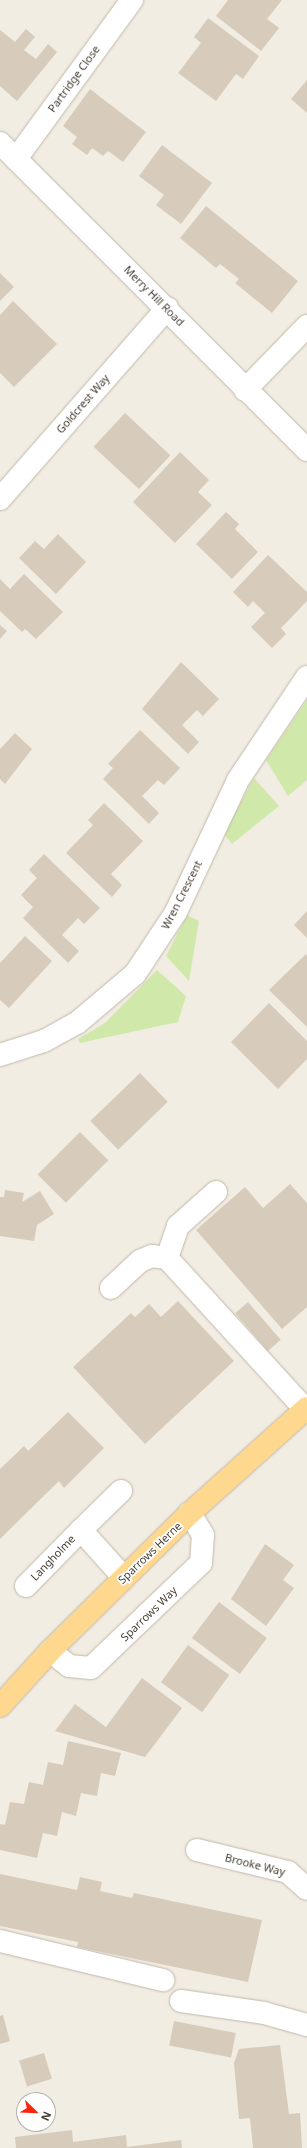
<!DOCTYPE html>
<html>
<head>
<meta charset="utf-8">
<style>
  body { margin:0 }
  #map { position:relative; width:307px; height:2148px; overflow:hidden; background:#f2ede3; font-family:"Noto Sans",sans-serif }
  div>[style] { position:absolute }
  .green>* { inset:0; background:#d0e9aa }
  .building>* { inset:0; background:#d7cbbb; transform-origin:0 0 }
  .roads { filter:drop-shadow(0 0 1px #c1b7a9) drop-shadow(0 0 1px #c1b7a9) }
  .minor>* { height:22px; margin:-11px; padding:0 11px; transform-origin:11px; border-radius:11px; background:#fff }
  .major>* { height:22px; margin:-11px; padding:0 11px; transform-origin:11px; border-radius:11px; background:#ffd890 }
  span { translate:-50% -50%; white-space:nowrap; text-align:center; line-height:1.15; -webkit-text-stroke:3.5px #fff; paint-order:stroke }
  .street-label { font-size:11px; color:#443d33 }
  .north { position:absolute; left:16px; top:2092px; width:40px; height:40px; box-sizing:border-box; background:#fff; border:1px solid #b4b1ad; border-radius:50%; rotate:113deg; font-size:11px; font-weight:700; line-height:16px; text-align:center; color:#443d33 }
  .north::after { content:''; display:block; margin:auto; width:14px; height:18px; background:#ff230e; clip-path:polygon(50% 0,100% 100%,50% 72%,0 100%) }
</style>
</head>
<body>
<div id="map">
  <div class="green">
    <i style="clip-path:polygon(307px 700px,307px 780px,288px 796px,266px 760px)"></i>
    <i style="clip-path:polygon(254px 778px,279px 806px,232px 844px,224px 834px)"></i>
    <i style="clip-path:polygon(187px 915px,199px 921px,189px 981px,166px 956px)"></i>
    <i style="clip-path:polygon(157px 970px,186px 996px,178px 1022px,80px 1043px,78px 1039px,105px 1023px)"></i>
  </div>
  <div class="building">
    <i style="clip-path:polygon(228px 0,282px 0,267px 19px,279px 28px,261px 51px,216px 16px)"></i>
    <i style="clip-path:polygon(208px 18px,259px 56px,243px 79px,236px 74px,216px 101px,178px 73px,201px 43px,194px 37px)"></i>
    <i style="clip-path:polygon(26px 29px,35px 37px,24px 50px,36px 59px,48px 44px,57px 52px,17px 101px,0 86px,0 30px,15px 42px)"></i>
    <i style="clip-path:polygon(307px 80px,307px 113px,291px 99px)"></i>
    <i style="clip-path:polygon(90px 89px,146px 132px,123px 162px,108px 151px,103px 156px,92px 148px,87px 155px,72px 144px,77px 137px,63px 126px)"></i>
    <i style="clip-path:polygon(162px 145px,212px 183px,181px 224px,156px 205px,164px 195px,139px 176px)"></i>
    <i style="clip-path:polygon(206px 206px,298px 281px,272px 313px,235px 283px,239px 279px,220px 264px,216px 268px,180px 238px)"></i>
    <i style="clip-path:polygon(0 273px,14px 287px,0 301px)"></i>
    <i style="clip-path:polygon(13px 301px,57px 344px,14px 387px,0 373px,0 315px)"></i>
    <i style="left:125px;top:413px;width:62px;height:46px;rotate:43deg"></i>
    <i style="clip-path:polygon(180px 452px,209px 480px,198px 492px,212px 505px,175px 543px,133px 502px)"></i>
    <i style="clip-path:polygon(226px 512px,239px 524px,235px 529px,258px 552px,232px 579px,196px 544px)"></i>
    <i style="clip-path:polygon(58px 534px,86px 562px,56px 594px,19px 558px,35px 541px,44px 549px)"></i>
    <i style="clip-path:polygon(268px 555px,307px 592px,307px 601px,281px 628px,286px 634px,272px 648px,251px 627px,265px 613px,253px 601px,248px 607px,233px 592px)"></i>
    <i style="clip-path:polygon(24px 574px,63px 612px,36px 639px,25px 629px,22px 632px,0 611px,0 579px,10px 589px)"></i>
    <i style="clip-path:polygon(0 625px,7px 631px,0 639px)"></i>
    <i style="clip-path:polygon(181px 662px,219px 699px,203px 716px,197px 710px,182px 725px,199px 742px,188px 754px,142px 709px)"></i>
    <i style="clip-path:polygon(140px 730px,180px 768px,164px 785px,158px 780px,142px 796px,159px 813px,149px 824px,103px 779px,113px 768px,108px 764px)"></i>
    <i style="clip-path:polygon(15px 733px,32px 749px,5px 784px,0 779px,0 749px)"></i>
    <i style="clip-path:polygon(104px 803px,143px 841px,111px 874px,122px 885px,112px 897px,66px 853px,93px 825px,88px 820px)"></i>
    <i style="clip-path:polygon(44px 854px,100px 908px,84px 924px,78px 918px,62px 935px,79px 951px,68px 963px,23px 918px,33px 907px,21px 895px,37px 878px,29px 870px)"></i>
    <i style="clip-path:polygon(307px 911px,307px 938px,294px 925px)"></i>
    <i style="clip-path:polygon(25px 936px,52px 961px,9px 1008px,0 1000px,0 963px)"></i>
    <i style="clip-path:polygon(306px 954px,307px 955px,307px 1027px,269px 990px)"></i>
    <i style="clip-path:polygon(269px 1003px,307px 1041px,307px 1059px,278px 1089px,231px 1042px)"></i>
    <i style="left:140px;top:1073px;width:40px;height:69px;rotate:46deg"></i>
    <i style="left:80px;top:1132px;width:40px;height:60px;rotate:45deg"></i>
    <i style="clip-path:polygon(290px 1184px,307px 1203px,307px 1307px,282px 1329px,196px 1230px,245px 1187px,263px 1208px)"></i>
    <i style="clip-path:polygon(5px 1190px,24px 1193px,22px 1202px,40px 1191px,54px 1214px,37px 1225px,34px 1241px,0 1236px,0 1197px,4px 1197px)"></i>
    <i style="clip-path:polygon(178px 1301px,234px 1361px,145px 1444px,73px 1367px,131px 1313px,135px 1317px,149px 1304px,161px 1317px)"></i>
    <i style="left:248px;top:1302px;width:50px;height:17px;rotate:49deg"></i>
    <i style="clip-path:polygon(68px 1412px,104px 1448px,64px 1488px,59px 1481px,0 1539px,0 1469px,24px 1446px,28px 1451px)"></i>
    <i style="clip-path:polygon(265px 1544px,294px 1565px,283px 1580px,294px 1588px,266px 1626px,231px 1599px)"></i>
    <i style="left:219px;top:1602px;width:60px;height:45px;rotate:37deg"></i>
    <i style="left:188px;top:1645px;width:51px;height:46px;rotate:36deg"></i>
    <i style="clip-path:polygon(142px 1678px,182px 1708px,145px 1757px,55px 1731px,75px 1704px,106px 1727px)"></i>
    <i style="clip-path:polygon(68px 1741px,121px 1753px,115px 1776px,101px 1773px,97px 1796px,81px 1793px,76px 1816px,62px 1812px,57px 1836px,43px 1833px,37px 1858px,0 1850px,0 1824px,5px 1825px,10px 1802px,24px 1804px,29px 1782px,43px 1785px,48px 1762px,63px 1765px)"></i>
    <i style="clip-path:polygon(0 1874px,77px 1890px,80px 1877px,102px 1882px,100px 1891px,132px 1898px,134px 1893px,262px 1920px,248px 1982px,77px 1947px,78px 1942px,0 1926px)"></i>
    <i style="clip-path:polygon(3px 2015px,10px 2041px,0 2044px,0 2016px)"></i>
    <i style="left:174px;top:2021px;width:63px;height:25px;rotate:11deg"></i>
    <i style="clip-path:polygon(280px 2045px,289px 2114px,300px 2113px,302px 2148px,253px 2148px,250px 2118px,239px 2119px,234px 2063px,239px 2049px)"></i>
    <i style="left:44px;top:2053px;width:27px;height:26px;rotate:73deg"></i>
    <i style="clip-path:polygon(72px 2130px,73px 2142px,126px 2135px,127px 2147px,181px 2140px,182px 2148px,16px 2148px,15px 2137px)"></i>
  </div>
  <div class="roads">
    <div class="minor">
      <i style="left:0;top:143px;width:434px;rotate:45deg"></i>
      <i style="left:16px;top:159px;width:197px;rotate:-53.9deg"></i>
      <i style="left:245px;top:390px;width:89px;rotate:-45.9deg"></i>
      <i style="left:0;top:499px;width:254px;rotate:-48.8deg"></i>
      <i style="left:0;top:1055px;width:46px;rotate:-17.7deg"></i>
      <i style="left:44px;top:1041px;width:38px;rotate:-29deg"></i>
      <i style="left:77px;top:1023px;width:76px;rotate:-40.2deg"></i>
      <i style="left:135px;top:974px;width:74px;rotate:-56.5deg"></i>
      <i style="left:176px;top:912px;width:146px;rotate:-64.8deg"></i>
      <i style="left:238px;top:780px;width:124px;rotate:-56.2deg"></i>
      <i style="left:167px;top:1258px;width:205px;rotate:47.6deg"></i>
      <i style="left:111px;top:1288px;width:40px;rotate:-43deg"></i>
      <i style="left:140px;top:1261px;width:13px;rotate:-23deg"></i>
      <i style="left:152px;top:1256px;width:15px;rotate:8deg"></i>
      <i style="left:167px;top:1258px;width:34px;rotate:-71deg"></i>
      <i style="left:178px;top:1226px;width:51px;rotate:-41.8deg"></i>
      <i style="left:81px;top:1530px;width:56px;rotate:-44.3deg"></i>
      <i style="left:26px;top:1586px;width:78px;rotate:-45.5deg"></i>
      <i style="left:81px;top:1530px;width:64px;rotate:48.1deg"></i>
      <i style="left:50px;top:1651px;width:24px;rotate:38deg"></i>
      <i style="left:69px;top:1666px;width:22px;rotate:5deg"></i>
      <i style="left:91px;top:1668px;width:152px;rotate:-43.7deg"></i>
      <i style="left:201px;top:1563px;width:28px;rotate:-86deg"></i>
      <i style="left:203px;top:1535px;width:26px;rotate:-121deg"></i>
      <i style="left:197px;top:1850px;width:94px;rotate:13.6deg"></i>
      <i style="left:288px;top:1872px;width:25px;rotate:42deg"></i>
      <i style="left:0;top:1941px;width:168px;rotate:13.5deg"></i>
      <i style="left:181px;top:2001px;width:84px;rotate:8.2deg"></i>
      <i style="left:264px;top:2013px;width:45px;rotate:15.6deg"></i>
    </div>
    <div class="major">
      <i style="left:0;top:1706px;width:74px;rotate:-47.7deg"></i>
      <i style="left:50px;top:1651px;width:197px;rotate:-44.6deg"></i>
      <i style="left:190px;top:1513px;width:157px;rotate:-41.9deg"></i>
    </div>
  </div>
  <div class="street-label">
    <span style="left:74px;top:79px;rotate:-54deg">Partridge Close</span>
    <span style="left:154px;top:296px;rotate:45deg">Merry Hill Road</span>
    <span style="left:83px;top:404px;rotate:-49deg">Goldcrest Way</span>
    <span style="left:182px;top:895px;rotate:-63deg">Wren Crescent</span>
    <span style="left:150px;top:1553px;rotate:-44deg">Sparrows Herne</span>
    <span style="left:53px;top:1558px;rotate:-46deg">Langholme</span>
    <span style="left:149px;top:1614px;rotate:-44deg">Sparrows Way</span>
    <span style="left:255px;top:1865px;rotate:14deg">Brooke Way</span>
  </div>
  <div class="north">N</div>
</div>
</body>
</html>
